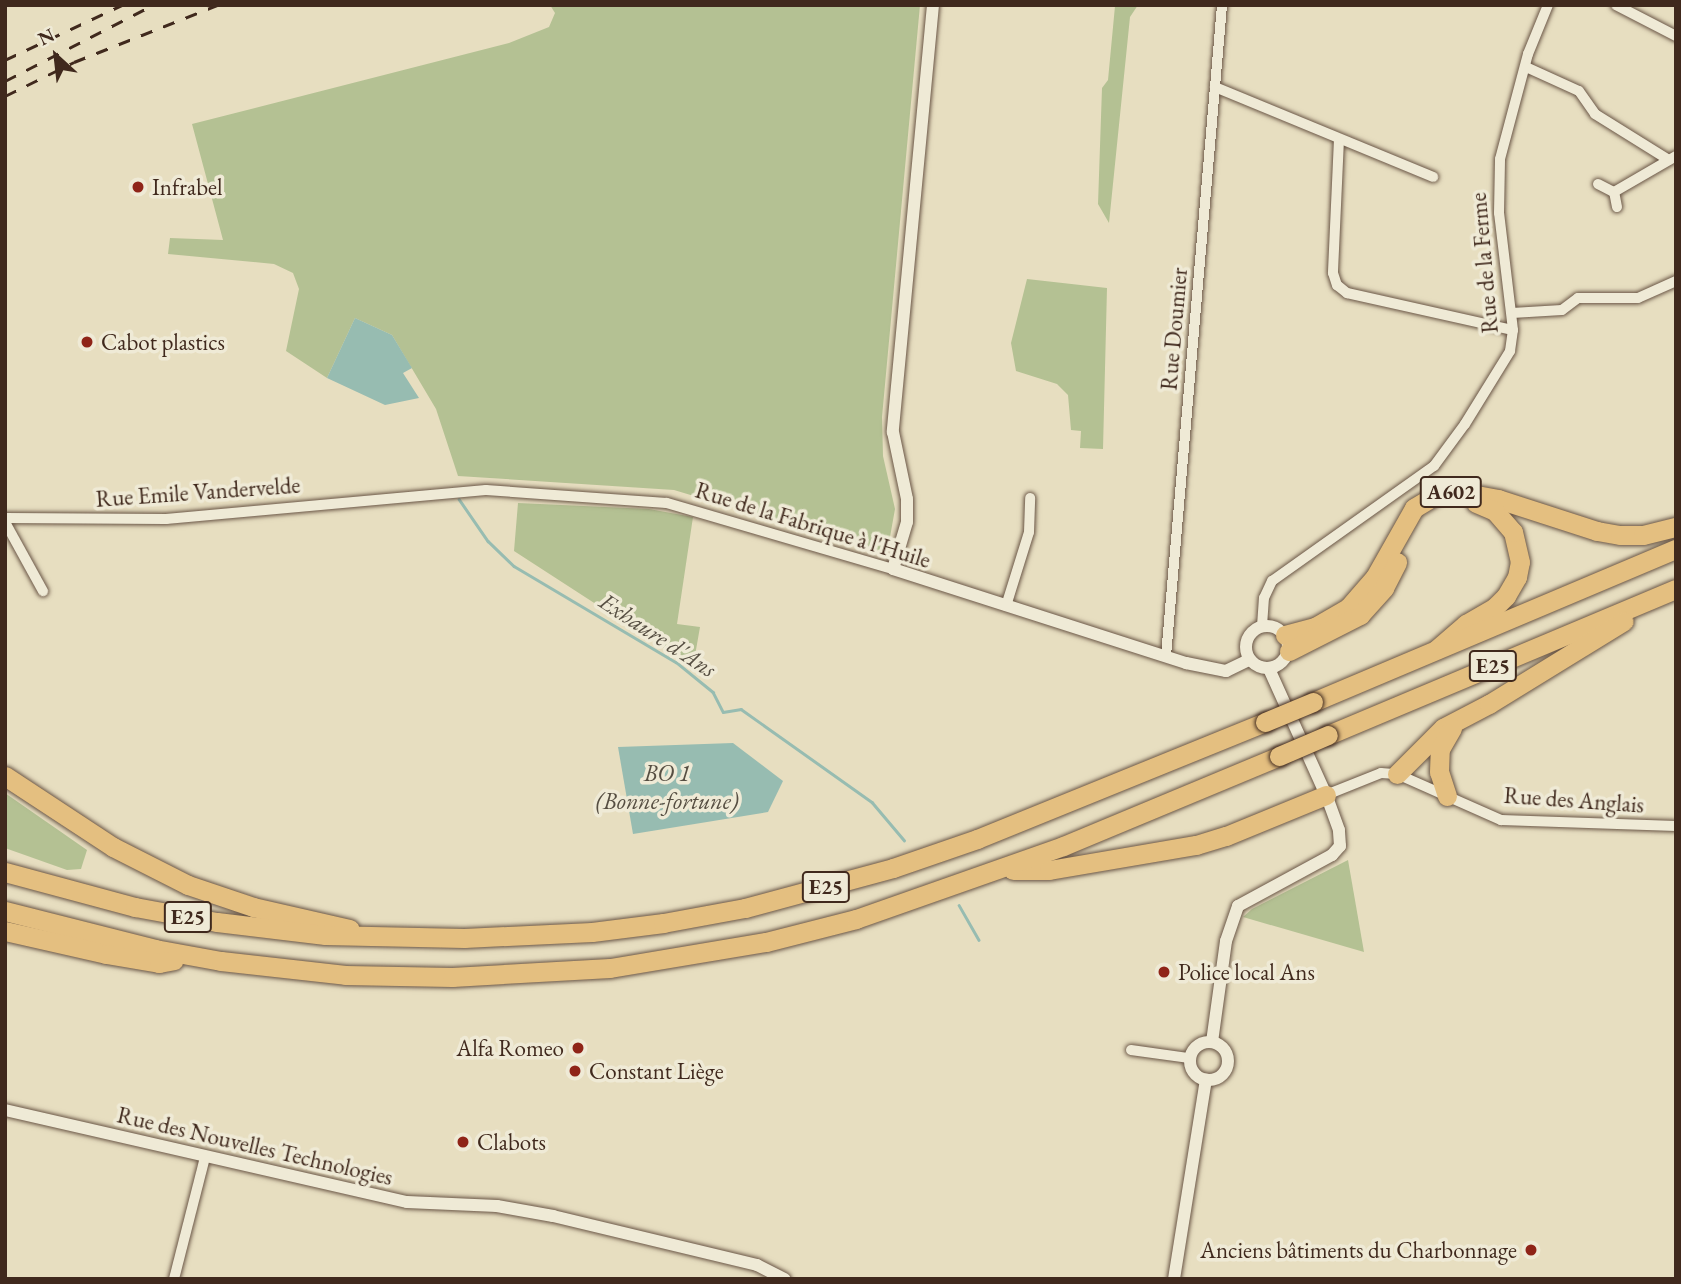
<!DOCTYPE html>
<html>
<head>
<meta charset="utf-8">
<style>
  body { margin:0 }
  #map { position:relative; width:1681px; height:1284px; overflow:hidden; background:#e7dec0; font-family:"EB Garamond",serif }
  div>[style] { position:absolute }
  .green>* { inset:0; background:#b4c193 }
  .water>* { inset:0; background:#97bcb1 }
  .stream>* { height:2.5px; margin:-1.25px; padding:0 1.25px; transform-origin:1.25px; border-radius:1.25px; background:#97bcb1 }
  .roads { filter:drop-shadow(0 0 2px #6a5646) drop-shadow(0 0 2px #6a5646) }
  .minor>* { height:10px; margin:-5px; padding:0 5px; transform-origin:5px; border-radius:5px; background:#efead6 }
  .tertiary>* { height:12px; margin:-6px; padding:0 6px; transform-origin:6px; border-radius:6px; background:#efead6 }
  .tertiary>.ring { margin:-6px; padding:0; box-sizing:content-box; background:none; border:12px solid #efead6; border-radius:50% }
  .motorway>* { height:19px; margin:-9.5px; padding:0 9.5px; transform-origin:9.5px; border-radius:9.5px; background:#e4bf80 }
  .rail>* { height:2.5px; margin-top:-1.25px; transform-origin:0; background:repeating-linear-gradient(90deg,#40291d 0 12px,transparent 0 24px) }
  .bridges { filter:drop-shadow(0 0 2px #40291d) drop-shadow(0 0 2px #40291d) }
  .motorway-bridge>* { height:19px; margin:-9.5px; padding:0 9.5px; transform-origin:9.5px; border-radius:9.5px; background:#e4bf80 }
  .dots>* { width:19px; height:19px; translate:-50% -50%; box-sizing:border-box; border:4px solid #efead6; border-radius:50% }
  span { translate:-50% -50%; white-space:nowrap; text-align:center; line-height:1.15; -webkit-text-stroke:7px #efead6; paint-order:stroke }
  .shield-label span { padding:2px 5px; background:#efead6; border:2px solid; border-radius:5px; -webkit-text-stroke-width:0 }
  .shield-label { font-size:21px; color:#40291d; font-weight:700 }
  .poi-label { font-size:23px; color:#40291d }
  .left { translate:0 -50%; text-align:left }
  .right { translate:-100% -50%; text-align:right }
  .street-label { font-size:23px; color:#40291d }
  .water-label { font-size:24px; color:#564e42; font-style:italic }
  .frame { position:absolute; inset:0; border:7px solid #40291d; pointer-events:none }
  .north { position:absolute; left:21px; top:21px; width:70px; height:70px; -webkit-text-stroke:5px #efead6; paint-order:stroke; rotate:333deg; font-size:19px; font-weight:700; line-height:28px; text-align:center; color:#40291d }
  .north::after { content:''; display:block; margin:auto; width:24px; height:32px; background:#40291d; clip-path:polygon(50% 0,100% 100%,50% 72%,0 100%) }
</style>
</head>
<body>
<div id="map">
  <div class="green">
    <i style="clip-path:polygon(550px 5px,920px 5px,882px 417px,883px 456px,895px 509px,888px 548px,883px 553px,674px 490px,458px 476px,436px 409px,392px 335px,355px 318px,327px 378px,286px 351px,299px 289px,293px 273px,274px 264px,168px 254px,170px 238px,223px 240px,192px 124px,509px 43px,549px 27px,555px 13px)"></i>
    <i style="clip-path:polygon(1138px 5px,1130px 17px,1109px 223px,1098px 204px,1102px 88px,1108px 80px,1115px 6px)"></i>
    <i style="clip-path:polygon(1027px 279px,1107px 288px,1103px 449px,1080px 448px,1081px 431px,1071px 430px,1068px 395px,1057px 384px,1016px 371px,1011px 343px)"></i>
    <i style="clip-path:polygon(518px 503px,649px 509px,693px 517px,677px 624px,700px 627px,693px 667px,514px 551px)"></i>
    <i style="clip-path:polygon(5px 793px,87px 850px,81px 869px,67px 870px,5px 848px)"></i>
    <i style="clip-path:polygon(1348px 860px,1364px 952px,1243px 917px,1252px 909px)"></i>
  </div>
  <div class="water">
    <i style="clip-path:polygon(355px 318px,392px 335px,412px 368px,403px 373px,419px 398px,385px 405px,327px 378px)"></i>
    <i style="clip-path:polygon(733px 743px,783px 781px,768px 812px,633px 834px,618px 747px)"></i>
  </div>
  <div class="stream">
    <i style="left:459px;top:499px;width:51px;rotate:55.4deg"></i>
    <i style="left:488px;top:541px;width:36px;rotate:44deg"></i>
    <i style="left:514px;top:566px;width:188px;rotate:30.7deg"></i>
    <i style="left:676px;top:662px;width:48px;rotate:39deg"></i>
    <i style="left:713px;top:692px;width:22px;rotate:63deg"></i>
    <i style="left:723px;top:712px;width:18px;rotate:-9deg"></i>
    <i style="left:741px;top:709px;width:161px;rotate:35.4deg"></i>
    <i style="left:872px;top:802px;width:50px;rotate:49.9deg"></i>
    <i style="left:959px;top:905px;width:40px;rotate:60.3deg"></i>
  </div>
  <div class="roads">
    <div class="minor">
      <i style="left:1616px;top:5px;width:68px;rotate:27.3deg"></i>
      <i style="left:1526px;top:67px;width:58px;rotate:24.4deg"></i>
      <i style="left:1579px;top:91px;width:28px;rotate:55deg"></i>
      <i style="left:1595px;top:114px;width:87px;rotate:31.9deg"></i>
      <i style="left:1215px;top:87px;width:236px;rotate:22.4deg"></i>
      <i style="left:1339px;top:139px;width:134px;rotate:92.6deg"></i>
      <i style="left:1333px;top:273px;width:13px;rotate:72deg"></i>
      <i style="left:1337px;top:285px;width:13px;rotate:39deg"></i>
      <i style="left:1347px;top:293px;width:170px;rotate:12.6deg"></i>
      <i style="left:1598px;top:184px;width:18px;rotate:27deg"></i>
      <i style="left:1617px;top:207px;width:15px;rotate:-101deg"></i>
      <i style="left:1614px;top:192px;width:72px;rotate:-30.1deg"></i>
      <i style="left:1512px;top:313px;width:50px;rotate:-3.4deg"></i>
      <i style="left:1562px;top:310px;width:20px;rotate:-37deg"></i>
      <i style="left:1578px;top:298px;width:60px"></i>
      <i style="left:1638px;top:298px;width:42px;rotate:-24.1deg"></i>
      <i style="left:5px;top:518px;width:161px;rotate:0.4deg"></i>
      <i style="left:166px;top:519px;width:321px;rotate:-5.2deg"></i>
      <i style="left:486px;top:490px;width:181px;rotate:4.1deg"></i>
      <i style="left:667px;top:503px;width:235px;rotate:16.3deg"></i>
      <i style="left:5px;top:522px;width:79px;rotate:61.2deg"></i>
      <i style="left:1006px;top:606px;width:77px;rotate:-72.7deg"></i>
      <i style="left:1029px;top:532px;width:34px;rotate:-88deg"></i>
      <i style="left:1262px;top:626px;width:28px;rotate:-86deg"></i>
      <i style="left:1264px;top:598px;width:19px;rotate:-65deg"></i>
      <i style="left:1272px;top:581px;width:199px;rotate:-35.4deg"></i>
      <i style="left:1434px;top:466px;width:52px;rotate:-53.6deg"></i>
      <i style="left:1465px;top:424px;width:86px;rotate:-58.3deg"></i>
      <i style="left:1510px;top:351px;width:21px;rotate:-82deg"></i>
      <i style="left:1513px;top:330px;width:118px;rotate:-96.8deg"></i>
      <i style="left:1499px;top:213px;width:54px;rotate:-88.9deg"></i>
      <i style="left:1500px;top:159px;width:109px;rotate:-75.1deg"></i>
      <i style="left:1528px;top:54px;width:53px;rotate:-67.8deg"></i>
      <i style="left:1166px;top:656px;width:653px;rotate:-85.08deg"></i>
      <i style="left:1326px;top:795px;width:59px;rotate:-21.8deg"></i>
      <i style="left:1381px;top:773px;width:16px;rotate:4deg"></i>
      <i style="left:1397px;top:774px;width:114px;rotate:23.9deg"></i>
      <i style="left:1501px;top:820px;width:175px;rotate:2deg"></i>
      <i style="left:1131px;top:1050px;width:59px;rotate:7.9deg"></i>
      <i style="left:174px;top:1279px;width:126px;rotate:-75.7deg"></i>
    </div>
    <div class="tertiary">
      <i style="left:933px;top:5px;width:429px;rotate:95.4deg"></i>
      <i style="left:893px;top:432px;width:68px;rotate:78.2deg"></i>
      <i style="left:907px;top:499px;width:23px;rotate:90deg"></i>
      <i style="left:907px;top:522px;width:49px;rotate:106.6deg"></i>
      <i style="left:893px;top:569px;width:308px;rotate:17.8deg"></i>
      <i style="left:1186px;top:663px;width:41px;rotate:11.3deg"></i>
      <i style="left:1226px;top:671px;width:25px;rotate:-26deg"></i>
      <i class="ring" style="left:1246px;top:626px;width:30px;height:30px"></i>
      <i class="ring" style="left:1190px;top:1042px;width:26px;height:26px"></i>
      <i style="left:1212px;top:1042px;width:102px;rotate:-82.1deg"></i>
      <i style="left:1226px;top:941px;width:37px;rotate:-71deg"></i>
      <i style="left:1238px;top:906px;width:107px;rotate:-28.5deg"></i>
      <i style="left:1332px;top:855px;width:12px;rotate:-48deg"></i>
      <i style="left:1340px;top:846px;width:16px;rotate:-94deg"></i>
      <i style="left:1339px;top:830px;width:37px;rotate:-110deg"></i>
      <i style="left:1326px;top:795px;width:138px;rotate:-114.3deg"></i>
      <i style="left:5px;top:1110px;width:412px;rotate:12.9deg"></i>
      <i style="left:407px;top:1202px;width:90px;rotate:2.5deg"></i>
      <i style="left:497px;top:1206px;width:57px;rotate:10.1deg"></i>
      <i style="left:553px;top:1216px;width:210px;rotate:13.5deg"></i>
      <i style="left:757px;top:1265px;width:31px;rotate:27deg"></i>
      <i style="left:1174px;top:1279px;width:202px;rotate:-80.9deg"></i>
    </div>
    <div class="motorway">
      <i style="left:1285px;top:635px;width:31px;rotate:-15deg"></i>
      <i style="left:1315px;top:627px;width:38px;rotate:-30deg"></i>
      <i style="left:1348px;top:608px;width:41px;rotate:-48.9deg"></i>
      <i style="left:1375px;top:577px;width:79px;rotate:-60.5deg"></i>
      <i style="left:1414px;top:508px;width:29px;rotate:-31deg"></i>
      <i style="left:1439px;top:493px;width:16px;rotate:-7deg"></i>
      <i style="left:1455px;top:491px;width:44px;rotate:10.5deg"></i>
      <i style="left:1498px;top:499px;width:104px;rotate:17.9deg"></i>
      <i style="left:1597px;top:531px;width:23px;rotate:10deg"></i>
      <i style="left:1620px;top:535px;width:23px"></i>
      <i style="left:1643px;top:535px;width:34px;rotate:-14deg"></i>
      <i style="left:1437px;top:649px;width:38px;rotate:-41deg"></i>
      <i style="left:1466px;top:624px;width:32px;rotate:-30deg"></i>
      <i style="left:1494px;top:608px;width:17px;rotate:-45deg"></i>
      <i style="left:1506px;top:596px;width:22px;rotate:-60deg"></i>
      <i style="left:1517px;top:577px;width:15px;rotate:-79deg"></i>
      <i style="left:1520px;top:562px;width:31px;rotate:-103deg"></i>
      <i style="left:1513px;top:532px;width:28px;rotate:-131deg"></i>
      <i style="left:1495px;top:511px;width:21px;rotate:-157deg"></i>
      <i style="left:1289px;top:651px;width:80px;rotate:-26.9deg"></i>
      <i style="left:1360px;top:615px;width:36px;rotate:-48deg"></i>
      <i style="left:1384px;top:588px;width:29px;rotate:-63deg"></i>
      <i style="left:1313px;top:702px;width:394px;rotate:-22.9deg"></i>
      <i style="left:1328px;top:735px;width:377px;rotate:-22.8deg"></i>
      <i style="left:1397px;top:774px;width:65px;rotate:-45deg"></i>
      <i style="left:1443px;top:728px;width:52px;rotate:-27.6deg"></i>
      <i style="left:1489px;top:704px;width:158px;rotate:-31.6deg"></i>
      <i style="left:5px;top:776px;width:129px;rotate:33.3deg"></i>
      <i style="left:113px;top:847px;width:84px;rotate:26.9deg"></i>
      <i style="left:188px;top:885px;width:69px;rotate:18.7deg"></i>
      <i style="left:253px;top:907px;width:99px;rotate:12.8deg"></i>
      <i style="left:1447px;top:796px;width:25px;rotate:-108deg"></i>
      <i style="left:1439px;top:772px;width:23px;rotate:-88deg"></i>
      <i style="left:1440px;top:749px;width:24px;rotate:-60deg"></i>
      <i style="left:1013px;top:870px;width:36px"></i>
      <i style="left:1049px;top:870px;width:149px;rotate:-9.7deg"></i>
      <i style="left:1196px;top:845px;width:31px;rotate:-17deg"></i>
      <i style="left:1226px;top:836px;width:108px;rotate:-22.3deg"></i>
      <i style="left:5px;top:872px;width:135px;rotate:15.1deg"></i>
      <i style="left:135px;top:907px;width:83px;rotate:10.4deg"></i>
      <i style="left:217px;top:922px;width:109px;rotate:6.9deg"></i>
      <i style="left:325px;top:935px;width:139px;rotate:1.2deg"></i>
      <i style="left:464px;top:938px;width:128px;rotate:-2.7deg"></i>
      <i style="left:592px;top:932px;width:72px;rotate:-7.2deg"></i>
      <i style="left:663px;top:923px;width:83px;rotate:-10.4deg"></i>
      <i style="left:745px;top:908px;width:153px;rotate:-15.1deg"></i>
      <i style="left:893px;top:868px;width:89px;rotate:-19deg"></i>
      <i style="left:977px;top:839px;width:311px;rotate:-22.1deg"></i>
      <i style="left:5px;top:911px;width:155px;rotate:14.2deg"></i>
      <i style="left:155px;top:949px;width:67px;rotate:10.3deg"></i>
      <i style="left:221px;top:961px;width:125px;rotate:6.4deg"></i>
      <i style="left:345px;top:975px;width:107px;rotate:1.1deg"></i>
      <i style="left:452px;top:977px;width:158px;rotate:-3.3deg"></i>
      <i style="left:610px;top:968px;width:158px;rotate:-9.5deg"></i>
      <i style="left:766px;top:942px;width:93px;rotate:-14.3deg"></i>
      <i style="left:856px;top:919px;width:219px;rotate:-19.4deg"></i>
      <i style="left:1063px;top:846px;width:234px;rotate:-22.6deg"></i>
      <i style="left:5px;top:931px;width:104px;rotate:12.8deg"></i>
      <i style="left:106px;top:954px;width:54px;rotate:9.6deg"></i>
      <i style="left:159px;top:963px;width:15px;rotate:-11deg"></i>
    </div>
  </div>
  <div class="rail">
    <i style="left:5px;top:60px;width:129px;rotate:-25.2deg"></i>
    <i style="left:5px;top:81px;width:166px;rotate:-27.2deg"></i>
    <i style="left:5px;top:96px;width:77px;rotate:-26.2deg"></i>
    <i style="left:74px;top:62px;width:154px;rotate:-21.7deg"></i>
  </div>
  <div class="bridges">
    <div class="motorway-bridge">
      <i style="left:1265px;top:722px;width:52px;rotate:-22.6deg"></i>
      <i style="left:1279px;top:756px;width:53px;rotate:-23.2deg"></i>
    </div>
  </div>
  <div class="dots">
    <i style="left:138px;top:187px;background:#8f2418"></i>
    <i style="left:87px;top:342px;background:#8f2418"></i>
    <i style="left:1164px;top:972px;background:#8f2418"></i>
    <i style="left:578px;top:1048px;background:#8f2418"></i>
    <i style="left:575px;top:1071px;background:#8f2418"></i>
    <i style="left:463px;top:1142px;background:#8f2418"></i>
    <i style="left:1531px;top:1250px;background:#8f2418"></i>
  </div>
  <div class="shield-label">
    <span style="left:1451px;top:492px">A602</span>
    <span style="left:1493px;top:666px">E25</span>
    <span style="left:826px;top:887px">E25</span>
    <span style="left:188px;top:917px">E25</span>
  </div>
  <div class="poi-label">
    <span class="left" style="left:152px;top:187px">Infrabel</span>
    <span class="left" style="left:101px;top:342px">Cabot plastics</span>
    <span class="left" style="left:1178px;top:972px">Police local Ans</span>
    <span class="right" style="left:564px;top:1048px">Alfa Romeo</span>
    <span class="left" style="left:589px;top:1071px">Constant Liège</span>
    <span class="left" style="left:477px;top:1142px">Clabots</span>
    <span class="right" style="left:1517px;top:1250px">Anciens bâtiments du Charbonnage</span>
  </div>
  <div class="street-label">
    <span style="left:1484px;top:263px;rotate:-95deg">Rue de la Ferme</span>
    <span style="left:1174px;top:329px;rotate:-85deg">Rue Doumier</span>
    <span style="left:198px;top:492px;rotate:-4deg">Rue Emile Vandervelde</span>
    <span style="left:813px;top:525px;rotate:17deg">Rue de la Fabrique à l'Huile</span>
    <span style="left:1574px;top:800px;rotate:4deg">Rue des Anglais</span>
    <span style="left:255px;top:1146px;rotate:13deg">Rue des Nouvelles Technologies</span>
  </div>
  <div class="water-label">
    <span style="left:658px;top:635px;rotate:33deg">Exhaure d'Ans</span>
    <span style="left:667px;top:787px">BO 1<br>(Bonne-fortune)</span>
  </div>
  <div class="frame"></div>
  <div class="north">N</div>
</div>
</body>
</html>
